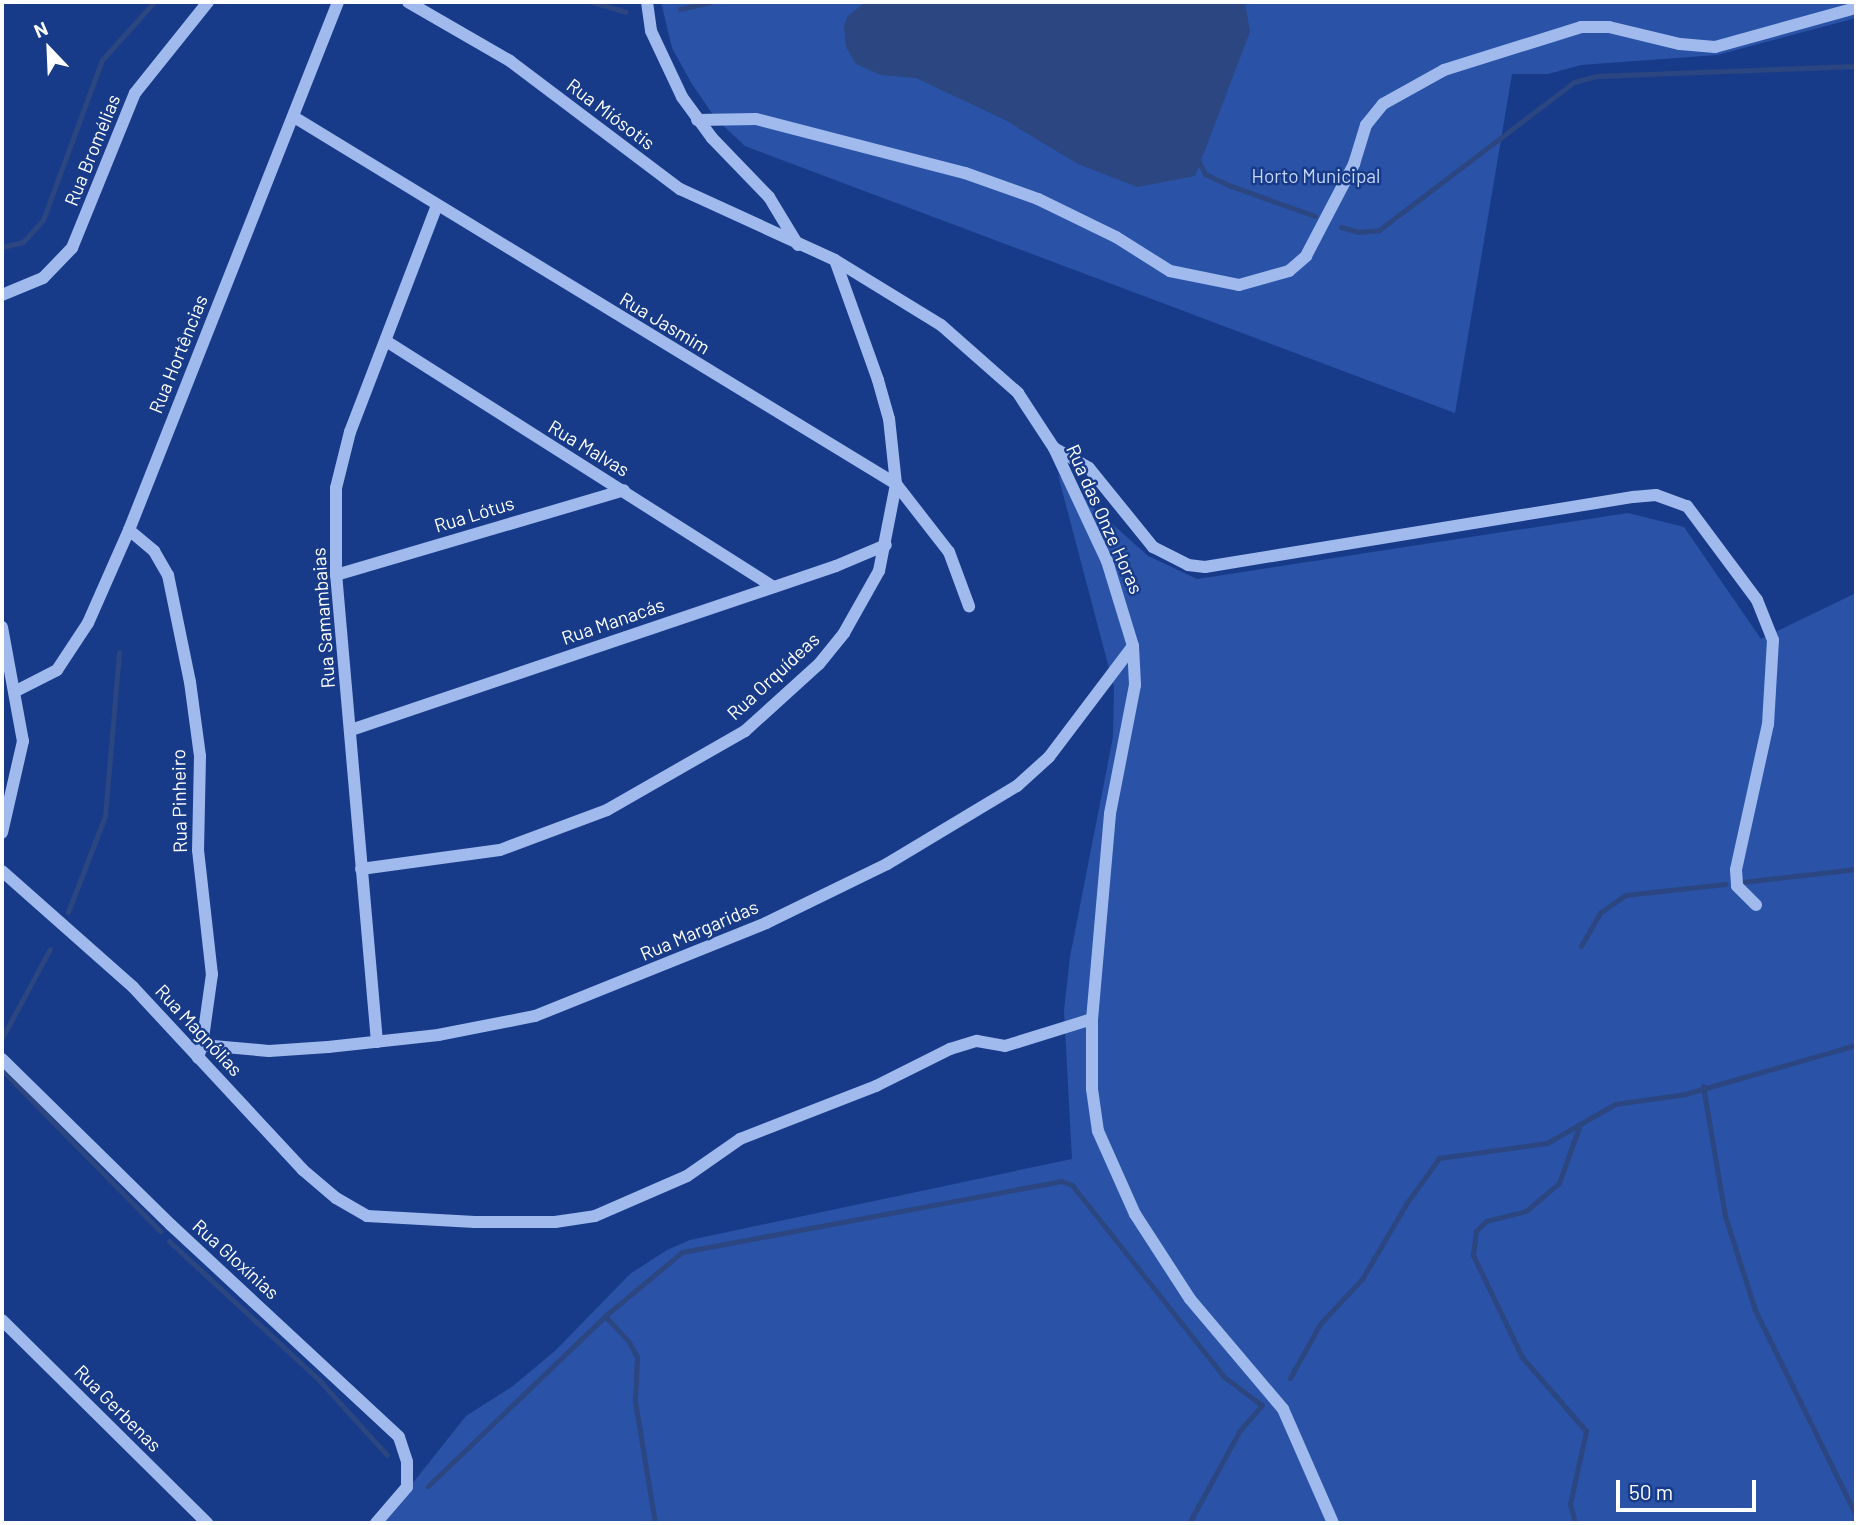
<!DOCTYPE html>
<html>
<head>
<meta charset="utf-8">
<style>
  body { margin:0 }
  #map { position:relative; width:1858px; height:1525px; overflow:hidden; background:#183b89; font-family:Barlow,sans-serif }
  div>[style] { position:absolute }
  .green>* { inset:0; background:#2a53a7 }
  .water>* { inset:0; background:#2b4680 }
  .stream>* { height:5px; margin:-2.5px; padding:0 2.5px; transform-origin:2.5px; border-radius:2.5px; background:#2b4680 }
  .minor>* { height:12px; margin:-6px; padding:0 6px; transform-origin:6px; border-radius:6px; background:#a0baee }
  span { translate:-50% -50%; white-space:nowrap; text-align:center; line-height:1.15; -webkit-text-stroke:5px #183b89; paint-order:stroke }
  .street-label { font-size:19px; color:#fff }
  .park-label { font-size:19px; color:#c6d7fa }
  .frame { position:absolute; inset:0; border:4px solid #fff; pointer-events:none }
  .north { position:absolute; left:14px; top:14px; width:70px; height:70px; -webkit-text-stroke:5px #183b89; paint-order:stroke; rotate:337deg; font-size:19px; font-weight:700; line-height:28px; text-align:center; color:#fff }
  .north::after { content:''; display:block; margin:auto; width:24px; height:32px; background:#fff; clip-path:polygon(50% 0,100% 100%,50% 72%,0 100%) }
  .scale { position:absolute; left:1616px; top:1480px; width:140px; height:32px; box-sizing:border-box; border:4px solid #fff; border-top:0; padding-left:9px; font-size:21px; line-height:24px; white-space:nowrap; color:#fff; -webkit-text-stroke:5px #183b89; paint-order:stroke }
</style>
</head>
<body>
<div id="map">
  <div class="green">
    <i style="clip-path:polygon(661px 2px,1856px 2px,1856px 18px,1717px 55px,1581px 65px,1548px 74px,1512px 74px,1455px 413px,745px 146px,716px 119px,692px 84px,672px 48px)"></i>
    <i style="clip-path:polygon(1058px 475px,1148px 556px,1197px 579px,1628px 513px,1684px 527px,1761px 639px,1856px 593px,1856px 1523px,381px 1523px,466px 1416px,513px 1386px,556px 1350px,630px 1274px,667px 1250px,690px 1240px,1072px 1159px,1064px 1010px,1070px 957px,1113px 737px,1114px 687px)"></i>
  </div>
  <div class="water">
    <i style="clip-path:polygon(865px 2px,1245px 2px,1250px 32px,1195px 176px,1137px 187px,1078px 164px,1005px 120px,916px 78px,881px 75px,856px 64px,846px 47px,844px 27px,847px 17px)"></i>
  </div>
  <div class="stream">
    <i style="left:593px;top:2px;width:34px;rotate:17deg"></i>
    <i style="left:680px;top:9px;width:31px;rotate:-13deg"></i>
    <i style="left:1197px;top:158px;width:18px;rotate:63deg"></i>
    <i style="left:1205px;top:174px;width:29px;rotate:25deg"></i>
    <i style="left:1231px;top:186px;width:89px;rotate:19.7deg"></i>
    <i style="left:1341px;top:227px;width:18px;rotate:16deg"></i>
    <i style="left:1358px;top:232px;width:21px;rotate:-5deg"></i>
    <i style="left:1379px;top:230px;width:245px;rotate:-37.2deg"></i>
    <i style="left:1574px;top:82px;width:23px;rotate:-15deg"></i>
    <i style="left:1596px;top:76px;width:260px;rotate:-2.2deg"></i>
    <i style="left:2px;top:247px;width:22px;rotate:-13deg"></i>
    <i style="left:23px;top:242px;width:30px;rotate:-48deg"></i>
    <i style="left:43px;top:220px;width:171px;rotate:-69.8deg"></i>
    <i style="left:102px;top:60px;width:78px;rotate:-48.1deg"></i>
    <i style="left:1742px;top:882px;width:115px;rotate:-6.5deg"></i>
    <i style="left:68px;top:912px;width:103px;rotate:-68.9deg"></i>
    <i style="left:105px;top:816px;width:164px;rotate:-85.1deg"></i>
    <i style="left:1581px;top:946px;width:39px;rotate:-60deg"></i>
    <i style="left:1601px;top:912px;width:29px;rotate:-35deg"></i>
    <i style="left:1625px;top:895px;width:101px;rotate:-6.3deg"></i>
    <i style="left:2px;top:1038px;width:101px;rotate:-61.7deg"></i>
    <i style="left:2px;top:1070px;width:226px;rotate:45.5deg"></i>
    <i style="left:1703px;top:1086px;width:132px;rotate:80.4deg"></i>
    <i style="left:1725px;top:1216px;width:99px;rotate:72.3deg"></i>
    <i style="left:1755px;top:1310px;width:229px;rotate:63.8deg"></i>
    <i style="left:169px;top:1241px;width:205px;rotate:42.8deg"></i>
    <i style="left:319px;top:1380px;width:101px;rotate:47.8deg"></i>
    <i style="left:605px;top:1316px;width:35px;rotate:47deg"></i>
    <i style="left:629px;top:1342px;width:17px;rotate:62deg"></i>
    <i style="left:637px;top:1357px;width:44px;rotate:92.6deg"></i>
    <i style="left:635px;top:1401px;width:124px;rotate:80.7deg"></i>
    <i style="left:1290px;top:1378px;width:62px;rotate:-60.9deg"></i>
    <i style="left:1320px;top:1324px;width:62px;rotate:-47deg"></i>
    <i style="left:1362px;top:1279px;width:87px;rotate:-59.6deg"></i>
    <i style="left:1406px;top:1204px;width:57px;rotate:-54.3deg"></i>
    <i style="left:1439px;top:1158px;width:109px;rotate:-7.9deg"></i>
    <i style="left:1547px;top:1143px;width:78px;rotate:-29.8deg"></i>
    <i style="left:1615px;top:1104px;width:71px;rotate:-8.1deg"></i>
    <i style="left:1685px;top:1094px;width:178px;rotate:-16deg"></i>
    <i style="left:428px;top:1486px;width:245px;rotate:-43.8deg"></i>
    <i style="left:605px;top:1316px;width:100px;rotate:-39.7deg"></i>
    <i style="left:682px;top:1252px;width:386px;rotate:-10.6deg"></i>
    <i style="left:1061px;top:1181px;width:12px;rotate:20deg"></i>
    <i style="left:1072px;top:1185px;width:245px;rotate:51.6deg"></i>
    <i style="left:1224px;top:1377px;width:47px;rotate:36.4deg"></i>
    <i style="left:1262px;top:1405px;width:33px;rotate:131deg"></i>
    <i style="left:1240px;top:1430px;width:106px;rotate:118.7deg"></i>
    <i style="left:1575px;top:1523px;width:20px;rotate:-105deg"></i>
    <i style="left:1570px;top:1504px;width:75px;rotate:-77.6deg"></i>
    <i style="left:1586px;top:1431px;width:98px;rotate:-130.9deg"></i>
    <i style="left:1522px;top:1357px;width:113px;rotate:-115.7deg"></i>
    <i style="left:1473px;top:1255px;width:24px;rotate:-83deg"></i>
    <i style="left:1476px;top:1231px;width:14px;rotate:-45deg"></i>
    <i style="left:1486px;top:1221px;width:41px;rotate:-14deg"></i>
    <i style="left:1526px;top:1211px;width:43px;rotate:-40.3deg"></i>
    <i style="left:1559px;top:1183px;width:59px;rotate:-70.3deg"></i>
  </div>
  <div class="minor">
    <i style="left:408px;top:2px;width:118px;rotate:30deg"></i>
    <i style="left:510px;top:61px;width:213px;rotate:37deg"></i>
    <i style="left:680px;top:189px;width:170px;rotate:24.6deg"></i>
    <i style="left:835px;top:260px;width:124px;rotate:31.5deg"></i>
    <i style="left:941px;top:325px;width:103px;rotate:41.4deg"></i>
    <i style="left:1018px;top:393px;width:66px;rotate:56.8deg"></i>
    <i style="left:1054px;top:448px;width:125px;rotate:64.9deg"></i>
    <i style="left:1107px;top:561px;width:89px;rotate:73deg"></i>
    <i style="left:1133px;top:646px;width:39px;rotate:87deg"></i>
    <i style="left:1135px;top:685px;width:131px;rotate:101deg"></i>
    <i style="left:1110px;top:814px;width:206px;rotate:95deg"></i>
    <i style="left:1092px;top:1019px;width:70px;rotate:90deg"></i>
    <i style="left:1092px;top:1089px;width:42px;rotate:81.9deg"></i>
    <i style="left:1098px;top:1131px;width:91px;rotate:66deg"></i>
    <i style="left:1135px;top:1214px;width:101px;rotate:57.1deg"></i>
    <i style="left:1190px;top:1299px;width:144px;rotate:49.8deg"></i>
    <i style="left:1283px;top:1409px;width:124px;rotate:66.3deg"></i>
    <i style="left:647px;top:2px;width:29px;rotate:82deg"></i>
    <i style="left:651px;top:31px;width:73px;rotate:64.8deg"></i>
    <i style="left:682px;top:97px;width:51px;rotate:53.8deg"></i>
    <i style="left:712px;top:138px;width:82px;rotate:46deg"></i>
    <i style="left:769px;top:197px;width:56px;rotate:58.9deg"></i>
    <i style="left:294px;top:117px;width:705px;rotate:31.37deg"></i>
    <i style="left:896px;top:484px;width:86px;rotate:52.1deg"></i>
    <i style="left:949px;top:552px;width:58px;rotate:69.7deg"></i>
    <i style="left:697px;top:120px;width:59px;rotate:-1deg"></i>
    <i style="left:756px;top:119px;width:216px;rotate:14.5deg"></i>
    <i style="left:965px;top:173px;width:77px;rotate:19.6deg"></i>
    <i style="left:1038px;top:199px;width:87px;rotate:26deg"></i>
    <i style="left:1116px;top:237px;width:64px;rotate:32.2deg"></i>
    <i style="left:1170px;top:271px;width:70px;rotate:11.5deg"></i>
    <i style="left:1239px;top:285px;width:52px;rotate:-15.6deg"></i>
    <i style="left:1289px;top:271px;width:23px;rotate:-41deg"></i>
    <i style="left:1306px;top:256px;width:104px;rotate:-62.4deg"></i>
    <i style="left:1354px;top:164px;width:41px;rotate:-72.9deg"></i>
    <i style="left:1366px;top:125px;width:27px;rotate:-51deg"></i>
    <i style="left:1383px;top:104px;width:70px;rotate:-29.1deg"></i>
    <i style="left:1444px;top:70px;width:144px;rotate:-17.4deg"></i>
    <i style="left:1581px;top:27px;width:28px"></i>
    <i style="left:1609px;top:27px;width:73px;rotate:13.5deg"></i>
    <i style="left:1680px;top:44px;width:35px;rotate:5deg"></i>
    <i style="left:1715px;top:47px;width:146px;rotate:-15.5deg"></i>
    <i style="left:2px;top:295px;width:44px;rotate:-22.5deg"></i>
    <i style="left:43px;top:278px;width:42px;rotate:-46deg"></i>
    <i style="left:72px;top:248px;width:167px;rotate:-67.9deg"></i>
    <i style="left:135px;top:93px;width:117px;rotate:-51.3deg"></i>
    <i style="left:386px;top:341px;width:459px;rotate:32.4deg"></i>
    <i style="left:1054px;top:448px;width:40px;rotate:29.7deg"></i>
    <i style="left:1089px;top:468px;width:102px;rotate:51deg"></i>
    <i style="left:1153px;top:547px;width:39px;rotate:27deg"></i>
    <i style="left:1188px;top:565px;width:17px;rotate:7deg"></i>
    <i style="left:1205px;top:567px;width:434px;rotate:-9.3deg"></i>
    <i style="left:1633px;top:497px;width:23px;rotate:-5deg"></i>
    <i style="left:1656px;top:495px;width:33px;rotate:20deg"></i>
    <i style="left:1687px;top:506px;width:117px;rotate:53.3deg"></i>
    <i style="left:1757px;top:600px;width:43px;rotate:68.2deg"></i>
    <i style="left:1773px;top:640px;width:84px;rotate:93.4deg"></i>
    <i style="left:1768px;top:724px;width:149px;rotate:102.4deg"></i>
    <i style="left:1736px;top:870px;width:16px;rotate:86deg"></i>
    <i style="left:1737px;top:886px;width:27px;rotate:45deg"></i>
    <i style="left:129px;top:530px;width:33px;rotate:40deg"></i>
    <i style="left:154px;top:551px;width:28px;rotate:60deg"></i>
    <i style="left:168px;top:575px;width:109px;rotate:78.4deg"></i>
    <i style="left:190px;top:682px;width:75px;rotate:82.3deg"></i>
    <i style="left:200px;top:756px;width:94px;rotate:91.2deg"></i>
    <i style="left:198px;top:850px;width:125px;rotate:83.6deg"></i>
    <i style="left:212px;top:974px;width:72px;rotate:98deg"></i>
    <i style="left:336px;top:575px;width:300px;rotate:-16.4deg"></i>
    <i style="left:2px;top:627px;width:116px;rotate:79.6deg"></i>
    <i style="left:23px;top:741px;width:94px;rotate:102.9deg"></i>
    <i style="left:16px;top:691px;width:46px;rotate:-27.1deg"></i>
    <i style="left:57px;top:670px;width:56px;rotate:-56.6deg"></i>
    <i style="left:88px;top:623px;width:102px;rotate:-66.2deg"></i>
    <i style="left:129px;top:530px;width:568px;rotate:-68.4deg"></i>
    <i style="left:351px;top:730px;width:512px;rotate:-18.68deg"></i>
    <i style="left:836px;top:566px;width:54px;rotate:-22.8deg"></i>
    <i style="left:361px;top:869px;width:140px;rotate:-7.8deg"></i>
    <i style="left:500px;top:850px;width:114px;rotate:-20.5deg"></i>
    <i style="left:607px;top:810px;width:159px;rotate:-29.8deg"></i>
    <i style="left:745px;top:731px;width:100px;rotate:-42.2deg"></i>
    <i style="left:819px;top:664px;width:40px;rotate:-51deg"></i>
    <i style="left:844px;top:633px;width:71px;rotate:-60.6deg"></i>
    <i style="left:879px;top:571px;width:89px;rotate:-78.9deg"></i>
    <i style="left:896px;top:484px;width:65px;rotate:-96.1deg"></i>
    <i style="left:889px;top:419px;width:41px;rotate:-105.8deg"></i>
    <i style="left:878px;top:380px;width:127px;rotate:-109.7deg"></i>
    <i style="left:2px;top:871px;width:175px;rotate:41.5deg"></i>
    <i style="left:133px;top:987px;width:250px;rotate:47.1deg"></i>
    <i style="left:303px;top:1170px;width:43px;rotate:40.3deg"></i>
    <i style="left:336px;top:1198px;width:36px;rotate:30deg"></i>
    <i style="left:367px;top:1216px;width:108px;rotate:3.2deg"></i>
    <i style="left:475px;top:1222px;width:80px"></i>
    <i style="left:555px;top:1222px;width:40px;rotate:-8.5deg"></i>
    <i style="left:595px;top:1216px;width:100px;rotate:-23.5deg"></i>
    <i style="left:687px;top:1176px;width:65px;rotate:-34.9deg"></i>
    <i style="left:740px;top:1139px;width:146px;rotate:-21.3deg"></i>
    <i style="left:876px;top:1086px;width:83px;rotate:-26.6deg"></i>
    <i style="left:950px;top:1049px;width:28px;rotate:-17deg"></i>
    <i style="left:977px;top:1041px;width:28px;rotate:10deg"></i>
    <i style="left:1005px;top:1046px;width:91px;rotate:-17.2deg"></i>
    <i style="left:377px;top:1042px;width:469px;rotate:-95deg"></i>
    <i style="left:336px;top:575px;width:87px;rotate:-90deg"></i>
    <i style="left:336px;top:488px;width:58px;rotate:-76deg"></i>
    <i style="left:350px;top:432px;width:240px;rotate:-69deg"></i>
    <i style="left:198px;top:1058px;width:14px;rotate:-73deg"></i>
    <i style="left:202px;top:1045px;width:67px;rotate:5.1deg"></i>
    <i style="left:269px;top:1051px;width:59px;rotate:-3.9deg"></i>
    <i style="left:328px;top:1047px;width:111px;rotate:-6.2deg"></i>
    <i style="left:438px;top:1035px;width:99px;rotate:-11.1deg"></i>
    <i style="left:535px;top:1016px;width:249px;rotate:-21.9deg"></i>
    <i style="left:766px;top:923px;width:135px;rotate:-26deg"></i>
    <i style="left:887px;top:864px;width:152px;rotate:-31deg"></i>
    <i style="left:1017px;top:786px;width:43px;rotate:-42.2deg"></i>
    <i style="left:1049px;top:757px;width:139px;rotate:-52.9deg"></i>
    <i style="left:2px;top:1059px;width:237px;rotate:44.5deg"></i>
    <i style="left:171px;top:1225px;width:311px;rotate:42.9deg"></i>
    <i style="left:399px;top:1437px;width:26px;rotate:72deg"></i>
    <i style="left:407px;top:1462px;width:25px;rotate:90deg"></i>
    <i style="left:407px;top:1487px;width:48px;rotate:130.7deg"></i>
    <i style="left:2px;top:1320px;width:289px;rotate:44.7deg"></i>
  </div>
  <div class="street-label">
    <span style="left:611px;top:114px;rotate:37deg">Rua Miósotis</span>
    <span style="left:92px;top:150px;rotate:-68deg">Rua Bromélias</span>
    <span style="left:665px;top:323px;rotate:31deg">Rua Jasmim</span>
    <span style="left:178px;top:354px;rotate:-68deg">Rua Hortências</span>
    <span style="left:589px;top:448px;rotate:31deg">Rua Malvas</span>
    <span style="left:474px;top:514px;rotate:-17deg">Rua Lótus</span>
    <span style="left:1105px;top:519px;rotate:66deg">Rua das Onze Horas</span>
    <span style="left:323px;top:618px;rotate:-94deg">Rua Samambaias</span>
    <span style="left:613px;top:621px;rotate:-19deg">Rua Manacás</span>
    <span style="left:773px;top:676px;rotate:-43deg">Rua Orquídeas</span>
    <span style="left:179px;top:801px;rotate:-91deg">Rua Pinheiro</span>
    <span style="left:699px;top:930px;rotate:-23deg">Rua Margaridas</span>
    <span style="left:199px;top:1030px;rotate:47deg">Rua Magnólias</span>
    <span style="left:236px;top:1259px;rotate:42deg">Rua Gloxínias</span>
    <span style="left:118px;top:1408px;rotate:45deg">Rua Gerbenas</span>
  </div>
  <div class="park-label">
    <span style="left:1316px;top:176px">Horto Municipal</span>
  </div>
  <div class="frame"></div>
  <div class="north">N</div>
  <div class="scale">50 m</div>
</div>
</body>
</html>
